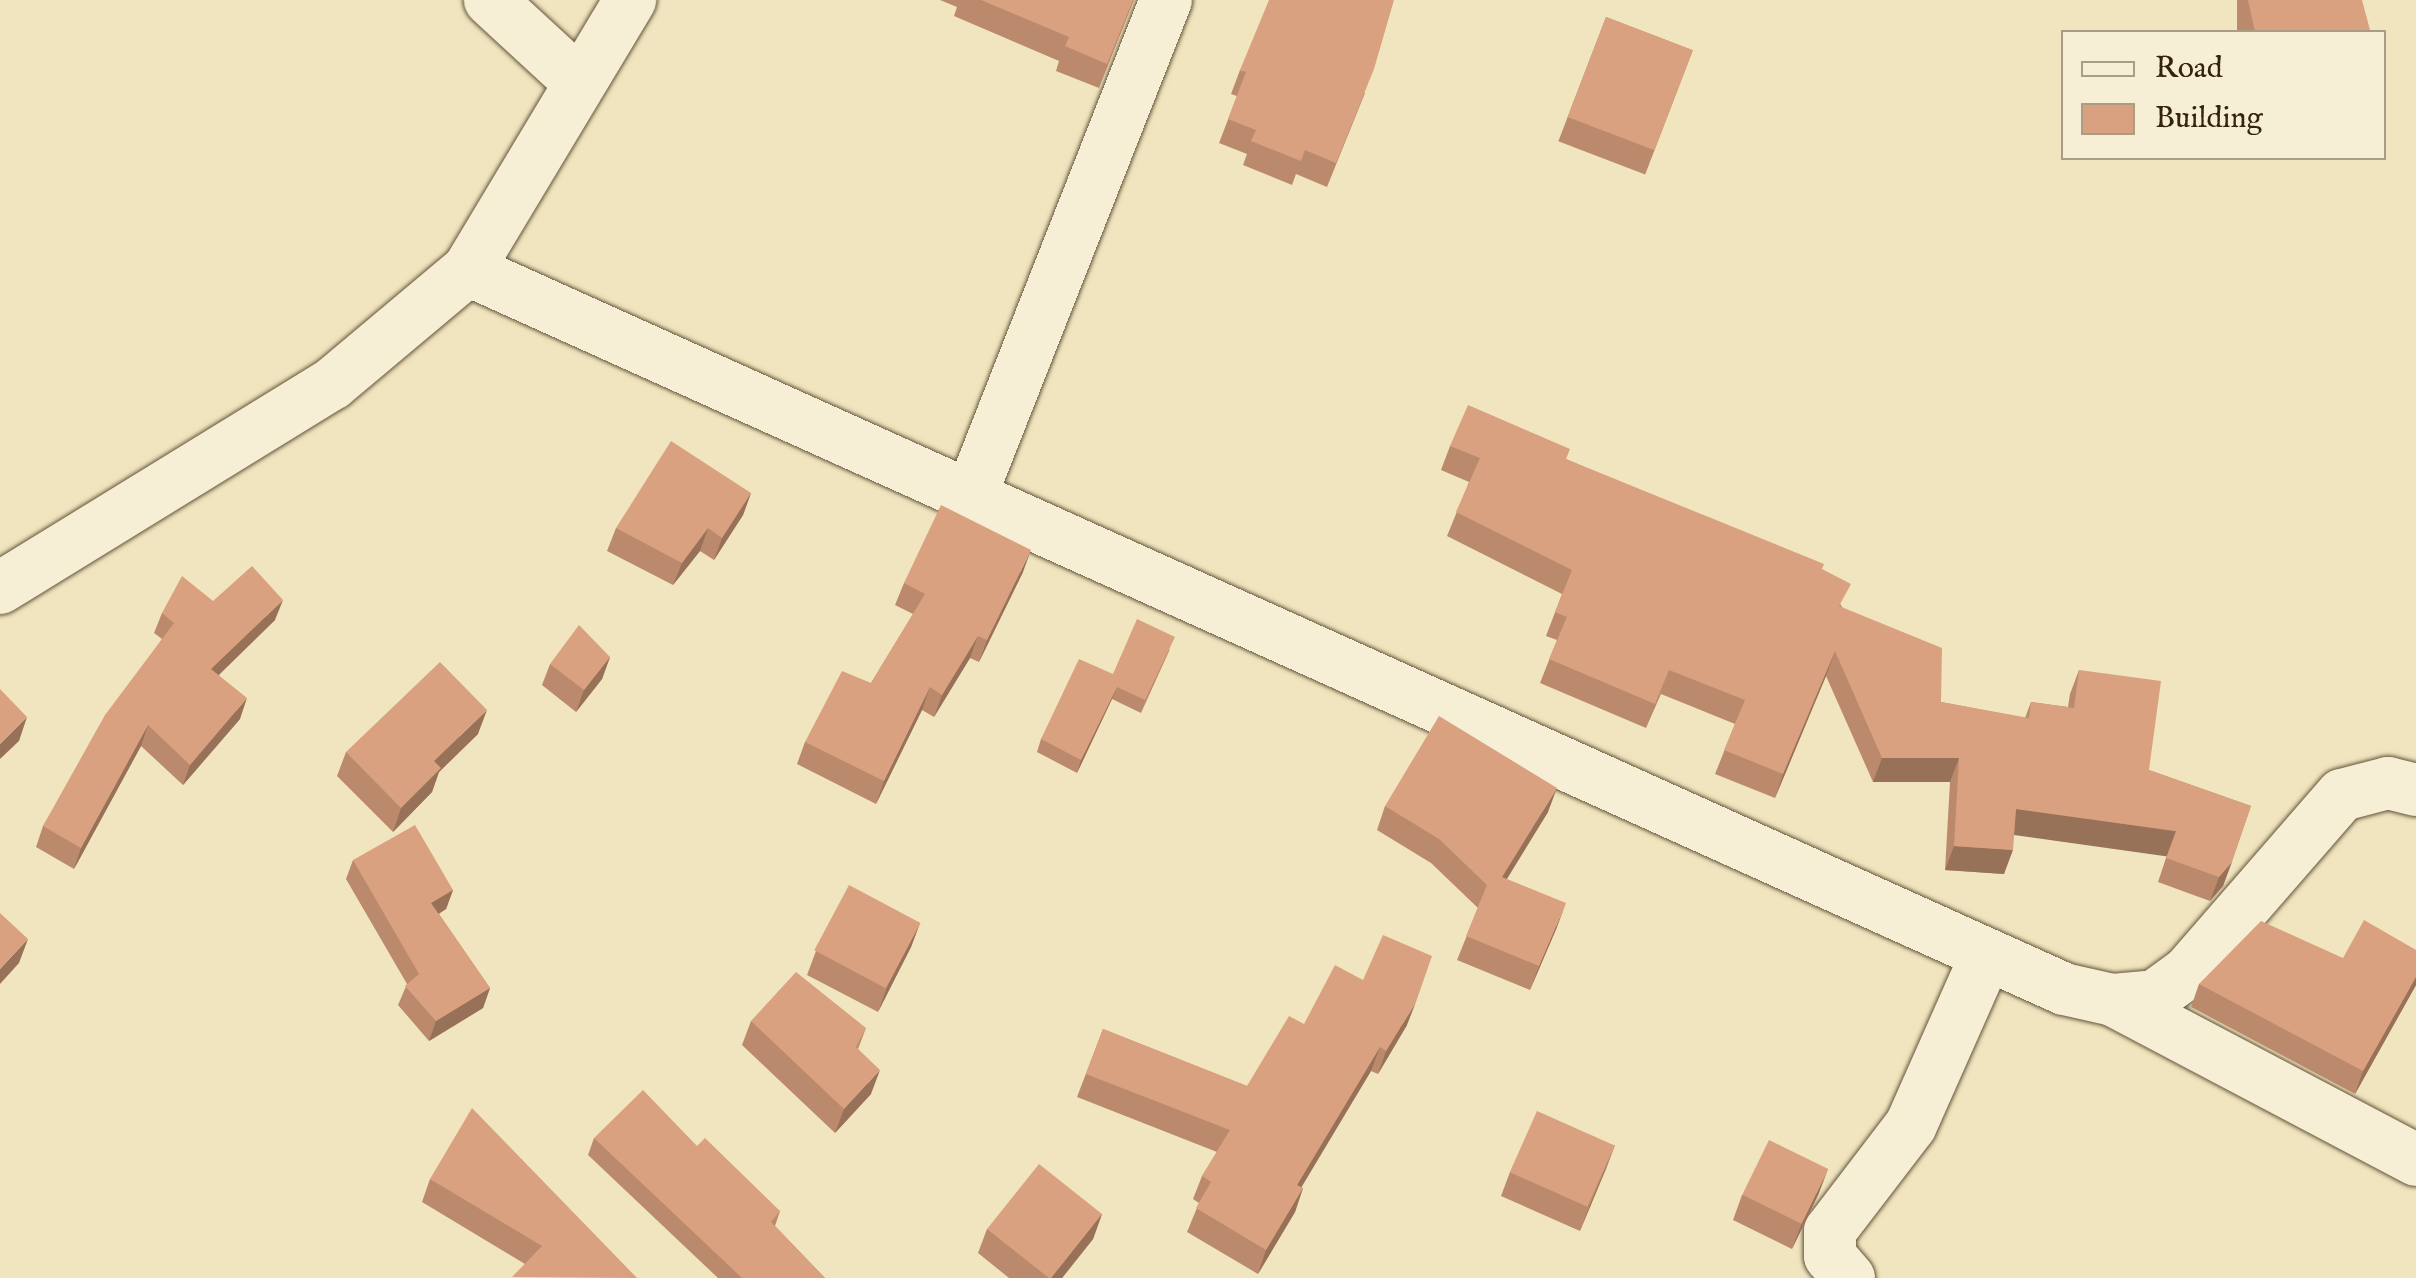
<!DOCTYPE html>
<html>
<head>
<meta charset="utf-8">
<style>
  body { margin:0 }
  #map { position:relative; width:2416px; height:1278px; overflow:hidden; background:#f1e5bf; font-family:"IM FELL English",serif }
  div>[style] { position:absolute }
  .roads { filter:drop-shadow(0 0 2px #64543a) drop-shadow(0 0 2px #64543a) }
  .street>* { height:52px; margin:-26px; padding:0 26px; transform-origin:26px; border-radius:26px; background:#f6eed5 }
  .wall>* { inset:0; background:#bb8a6d; transform-origin:0 0 }
  .shaded-wall>* { inset:0; background:#987159; transform-origin:0 0 }
  .building>* { inset:0; background:#d9a17f; transform-origin:0 0 }
  span { translate:-50% -50%; white-space:nowrap; text-align:center; line-height:1.15; -webkit-text-stroke:8px #f6eed5; paint-order:stroke }
  .legend { position:absolute; left:2061px; top:30px; width:325px; height:130px; box-sizing:border-box; background:#f6eed5; border:2px solid #a99d85; margin:0; padding:12px 18px; list-style:none; font-size:30px; color:#35230e }
  .legend li { display:flex; align-items:center; gap:20px; height:50px }
  .legend b { width:50px; border:2px solid #a99d85 }
</style>
</head>
<body>
<div id="map">
  <div class="roads">
    <div class="street">
      <i style="left:490px;top:0;width:121px;rotate:42.7deg"></i>
      <i style="left:468px;top:270px;width:1750px;rotate:24.25deg"></i>
      <i style="left:2064px;top:989px;width:50px;rotate:12.7deg"></i>
      <i style="left:2113px;top:1000px;width:42px;rotate:-5.4deg"></i>
      <i style="left:2155px;top:996px;width:39px;rotate:-36deg"></i>
      <i style="left:2187px;top:973px;width:236px;rotate:-49deg"></i>
      <i style="left:2342px;top:795px;width:48px;rotate:-14.6deg"></i>
      <i style="left:2388px;top:783px;width:29px;rotate:14deg"></i>
      <i style="left:971px;top:495px;width:532px;rotate:-68.5deg"></i>
      <i style="left:0;top:588px;width:390px;rotate:-31.6deg"></i>
      <i style="left:332px;top:384px;width:177px;rotate:-40deg"></i>
      <i style="left:468px;top:270px;width:315px;rotate:-59deg"></i>
      <i style="left:2113px;top:1000px;width:343px;rotate:27.8deg"></i>
      <i style="left:1849px;top:1278px;width:29px;rotate:-131deg"></i>
      <i style="left:1830px;top:1256px;width:25px;rotate:-90deg"></i>
      <i style="left:1830px;top:1231px;width:133px;rotate:-52.6deg"></i>
      <i style="left:1911px;top:1125px;width:183px;rotate:-66.1deg"></i>
    </div>
  </div>
  <div class="wall">
    <i style="clip-path:polygon(940px 0,1134px 0,1099px 88px,1056px 71px,1059px 61px,954px 16px,957px 7px)"></i>
    <i style="left:2237px;top:0;width:125px;height:33px"></i>
    <i style="left:1606px;top:17px;width:93px;height:133px;rotate:21deg"></i>
    <i style="clip-path:polygon(1240px 70px,1365px 93px,1327px 187px,1296px 174px,1292px 185px,1243px 165px,1247px 154px,1219px 143px,1237px 96px,1231px 94px)"></i>
    <i style="clip-path:polygon(1450px 446px,1566px 459px,1822px 570px,1842px 607px,1941px 702px,2025px 718px,2031px 702px,2068px 707px,2070px 694px,2079px 670px,2149px 770px,2251px 806px,2223px 886px,2210px 901px,2158px 882px,2167px 855px,2014px 834px,2004px 874px,1945px 870px,1950px 782px,1873px 782px,1826px 676px,1775px 798px,1715px 774px,1735px 724px,1661px 694px,1646px 728px,1540px 683px,1557px 640px,1546px 636px,1562px 594px,1447px 536px,1469px 482px,1441px 470px)"></i>
    <i style="clip-path:polygon(751px 493px,743px 515px,714px 560px,700px 551px,673px 585px,607px 551px,616px 528px)"></i>
    <i style="clip-path:polygon(1023px 572px,979px 662px,970px 658px,934px 717px,922px 710px,876px 804px,797px 764px,805px 742px,871px 683px,913px 614px,895px 605px,904px 583px)"></i>
    <i style="clip-path:polygon(213px 601px,275px 620px,219px 675px,240px 719px,183px 785px,141px 746px,74px 869px,36px 847px,43px 826px,162px 639px,154px 633px,162px 613px)"></i>
    <i style="clip-path:polygon(1170px 649px,1141px 713px,1112px 699px,1077px 773px,1037px 752px,1041px 739px,1113px 674px)"></i>
    <i style="clip-path:polygon(610px 657px,602px 679px,576px 712px,542px 685px,550px 664px)"></i>
    <i style="clip-path:polygon(478px 734px,439px 772px,432px 792px,393px 832px,337px 776px,346px 752px)"></i>
    <i style="clip-path:polygon(1385px 806px,1548px 812px,1507px 879px,1557px 927px,1530px 990px,1457px 960px,1478px 908px,1431px 863px,1377px 830px)"></i>
    <i style="clip-path:polygon(353px 860px,453px 890px,446px 909px,439px 914px,490px 988px,483px 1008px,429px 1041px,398px 1005px,407px 984px,346px 879px)"></i>
    <i style="clip-path:polygon(920px 923px,911px 947px,878px 1012px,807px 975px,816px 951px)"></i>
    <i style="clip-path:polygon(2416px 950px,2416px 985px,2355px 1094px,2191px 1007px,2199px 984px,2343px 958px)"></i>
    <i style="clip-path:polygon(751px 1021px,866px 1028px,858px 1049px,871px 1094px,835px 1133px,742px 1045px)"></i>
    <i style="clip-path:polygon(1304px 1024px,1407px 1025px,1378px 1074px,1371px 1071px,1301px 1187px,1303px 1188px,1295px 1212px,1258px 1274px,1187px 1232px,1199px 1203px,1193px 1199px,1202px 1176px,1217px 1152px,1077px 1097px,1103px 1029px,1247px 1086px)"></i>
    <i style="clip-path:polygon(594px 1138px,697px 1146px,780px 1211px,775px 1226px,825px 1278px,718px 1278px,588px 1155px)"></i>
    <i style="clip-path:polygon(1615px 1145px,1580px 1231px,1501px 1196px,1510px 1172px)"></i>
    <i style="clip-path:polygon(430px 1179px,637px 1278px,525px 1264px,422px 1202px)"></i>
    <i style="clip-path:polygon(1819px 1193px,1792px 1249px,1733px 1220px,1742px 1195px)"></i>
    <i style="clip-path:polygon(1102px 1214px,1093px 1239px,1062px 1278px,1009px 1278px,978px 1253px,987px 1229px)"></i>
  </div>
  <div class="shaded-wall">
    <i style="clip-path:polygon(751px 493px,743px 515px,714px 560px,722px 538px)"></i>
    <i style="clip-path:polygon(708px 528px,700px 551px,673px 585px,682px 563px)"></i>
    <i style="clip-path:polygon(1031px 550px,1023px 572px,979px 662px,987px 640px)"></i>
    <i style="clip-path:polygon(283px 600px,275px 620px,204px 689px,211px 669px)"></i>
    <i style="clip-path:polygon(978px 636px,970px 658px,934px 717px,942px 695px)"></i>
    <i style="clip-path:polygon(1835px 651px,1826px 676px,1775px 798px,1783px 774px)"></i>
    <i style="clip-path:polygon(610px 657px,602px 679px,576px 712px,584px 690px)"></i>
    <i style="clip-path:polygon(930px 687px,922px 710px,876px 804px,884px 781px)"></i>
    <i style="clip-path:polygon(1117px 687px,1112px 699px,1077px 773px,1081px 760px)"></i>
    <i style="clip-path:polygon(247px 698px,240px 719px,183px 785px,190px 765px)"></i>
    <i style="clip-path:polygon(487px 710px,478px 734px,439px 772px,432px 792px,393px 832px,401px 808px,434px 761px)"></i>
    <i style="clip-path:polygon(27px 717px,19px 741px,0 759px,0 744px)"></i>
    <i style="clip-path:polygon(148px 725px,141px 746px,74px 869px,81px 848px)"></i>
    <i style="clip-path:polygon(1882px 758px,1959px 758px,1950px 782px,1873px 782px)"></i>
    <i style="clip-path:polygon(1557px 788px,1548px 812px,1493px 901px,1502px 877px)"></i>
    <i style="left:2016px;top:809px;width:162px;height:26px;rotate:8deg"></i>
    <i style="clip-path:polygon(1954px 846px,2013px 850px,2004px 874px,1945px 870px)"></i>
    <i style="clip-path:polygon(2232px 862px,2223px 886px,2210px 901px,2219px 877px)"></i>
    <i style="clip-path:polygon(453px 890px,446px 909px,424px 922px,431px 903px)"></i>
    <i style="clip-path:polygon(1566px 903px,1557px 927px,1530px 990px,1539px 966px)"></i>
    <i style="clip-path:polygon(920px 923px,911px 947px,878px 1012px,887px 987px)"></i>
    <i style="clip-path:polygon(28px 939px,19px 963px,0 984px,0 969px)"></i>
    <i style="clip-path:polygon(2416px 977px,2416px 985px,2355px 1094px,2363px 1071px)"></i>
    <i style="clip-path:polygon(490px 988px,483px 1008px,429px 1041px,436px 1021px)"></i>
    <i style="clip-path:polygon(1416px 1002px,1407px 1025px,1378px 1074px,1386px 1051px)"></i>
    <i style="clip-path:polygon(1380px 1047px,1371px 1071px,1289px 1208px,1297px 1185px)"></i>
    <i style="clip-path:polygon(880px 1070px,871px 1094px,835px 1133px,844px 1109px)"></i>
    <i style="clip-path:polygon(1615px 1145px,1606px 1169px,1580px 1231px,1589px 1207px)"></i>
    <i style="clip-path:polygon(1828px 1169px,1819px 1193px,1792px 1249px,1801px 1225px)"></i>
    <i style="clip-path:polygon(1303px 1188px,1295px 1212px,1258px 1274px,1266px 1250px)"></i>
    <i style="clip-path:polygon(1102px 1214px,1093px 1239px,1062px 1278px,1051px 1278px)"></i>
  </div>
  <div class="building">
    <i style="clip-path:polygon(981px 0,1133px 0,1107px 64px,1065px 46px,1069px 37px)"></i>
    <i style="clip-path:polygon(1269px 0,1394px 0,1374px 69px,1336px 163px,1305px 150px,1301px 161px,1251px 141px,1256px 130px,1228px 119px,1246px 72px,1240px 70px)"></i>
    <i style="clip-path:polygon(2248px 0,2362px 0,2370px 30px,2360px 32px,2255px 32px)"></i>
    <i style="left:1606px;top:17px;width:93px;height:107px;rotate:21deg"></i>
    <i style="clip-path:polygon(1468px 405px,1570px 449px,1566px 459px,1824px 564px,1822px 569px,1851px 584px,1839px 606px,1942px 648px,1941px 702px,2029px 718px,2031px 702px,2074px 708px,2079px 670px,2161px 681px,2149px 770px,2251px 806px,2232px 862px,2219px 877px,2166px 858px,2176px 831px,2016px 809px,2013px 850px,1954px 846px,1959px 758px,1882px 758px,1835px 651px,1783px 774px,1724px 750px,1745px 700px,1669px 670px,1655px 704px,1549px 659px,1567px 617px,1555px 612px,1572px 570px,1456px 512px,1480px 458px,1450px 446px)"></i>
    <i style="clip-path:polygon(671px 441px,751px 493px,722px 538px,708px 528px,682px 563px,616px 528px)"></i>
    <i style="clip-path:polygon(941px 505px,1031px 550px,987px 640px,978px 636px,942px 695px,930px 687px,884px 781px,805px 742px,842px 671px,871px 683px,925px 594px,904px 583px)"></i>
    <i style="clip-path:polygon(252px 566px,283px 600px,211px 669px,247px 698px,190px 765px,148px 725px,81px 848px,43px 826px,105px 715px,174px 623px,162px 613px,182px 576px,213px 601px)"></i>
    <i style="clip-path:polygon(1137px 619px,1175px 637px,1145px 700px,1117px 687px,1081px 760px,1041px 739px,1079px 659px,1113px 674px)"></i>
    <i style="clip-path:polygon(579px 625px,610px 657px,584px 690px,550px 664px)"></i>
    <i style="clip-path:polygon(440px 662px,487px 710px,434px 761px,441px 768px,401px 808px,346px 752px)"></i>
    <i style="clip-path:polygon(0 689px,27px 717px,0 744px)"></i>
    <i style="clip-path:polygon(1439px 716px,1557px 788px,1502px 877px,1566px 903px,1539px 966px,1466px 936px,1487px 885px,1439px 839px,1385px 806px)"></i>
    <i style="clip-path:polygon(415px 825px,453px 890px,431px 903px,490px 988px,436px 1021px,405px 986px,419px 974px,353px 860px)"></i>
    <i style="left:849px;top:885px;width:81px;height:74px;rotate:28deg"></i>
    <i style="clip-path:polygon(0 913px,28px 939px,0 969px)"></i>
    <i style="clip-path:polygon(2364px 920px,2416px 950px,2416px 977px,2363px 1071px,2199px 984px,2261px 921px,2343px 958px)"></i>
    <i style="clip-path:polygon(1383px 935px,1432px 956px,1416px 1002px,1386px 1051px,1380px 1047px,1297px 1185px,1303px 1188px,1266px 1250px,1196px 1208px,1211px 1182px,1202px 1176px,1230px 1130px,1086px 1074px,1103px 1029px,1247px 1086px,1289px 1016px,1304px 1024px,1335px 965px,1363px 980px)"></i>
    <i style="clip-path:polygon(796px 972px,866px 1028px,856px 1047px,880px 1070px,844px 1109px,751px 1021px)"></i>
    <i style="clip-path:polygon(643px 1090px,697px 1146px,705px 1138px,780px 1211px,771px 1222px,825px 1278px,742px 1278px,594px 1138px)"></i>
    <i style="clip-path:polygon(472px 1108px,637px 1278px,512px 1277px,542px 1246px,430px 1179px)"></i>
    <i style="left:1537px;top:1111px;width:85px;height:67px;rotate:24deg"></i>
    <i style="left:1769px;top:1140px;width:66px;height:61px;rotate:26deg"></i>
    <i style="clip-path:polygon(1039px 1164px,1102px 1214px,1051px 1278px,1049px 1278px,987px 1229px)"></i>
  </div>
  <ul class="legend">
  <li><b style="height:12px;background:#f6eed5"></b>Road</li>
  <li><b style="height:28px;background:#d9a17f"></b>Building</li>
  </ul>
</div>
</body>
</html>
